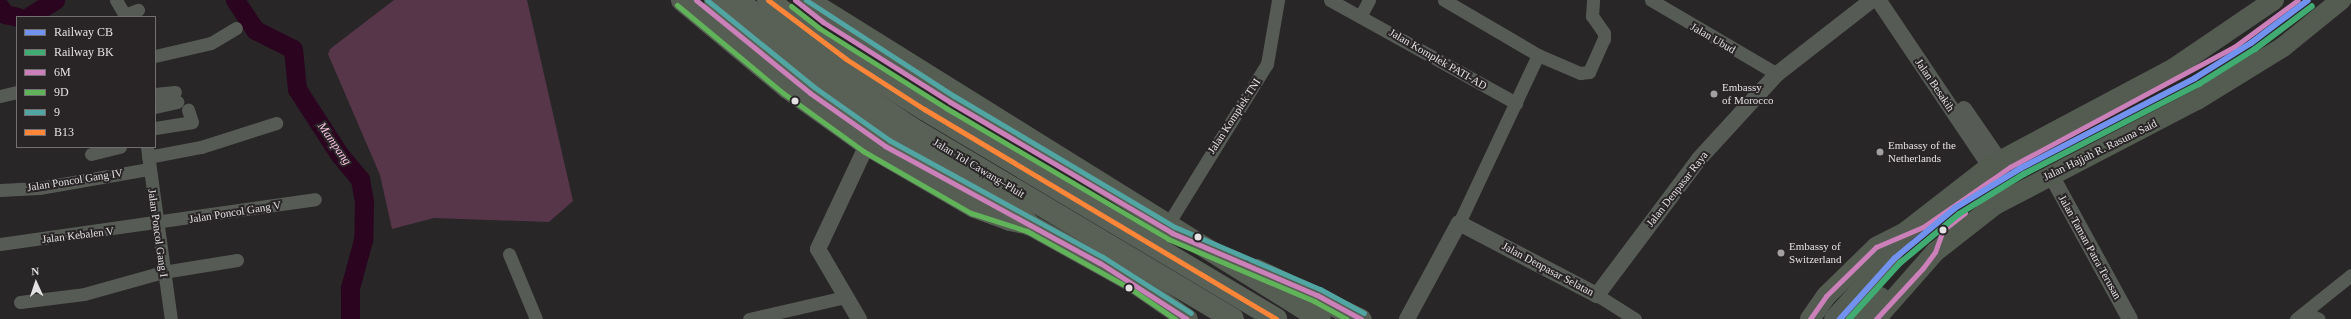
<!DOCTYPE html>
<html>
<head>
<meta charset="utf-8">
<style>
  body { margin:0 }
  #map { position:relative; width:2351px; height:319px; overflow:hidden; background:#282627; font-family:"Times New Roman",serif }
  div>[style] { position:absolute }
  .green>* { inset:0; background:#57364a }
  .river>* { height:19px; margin:-9.5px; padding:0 9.5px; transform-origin:9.5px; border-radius:9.5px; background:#2b041f }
  .minor>* { height:13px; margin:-6.5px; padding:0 6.5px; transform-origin:6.5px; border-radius:6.5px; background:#575b56 }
  .tertiary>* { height:16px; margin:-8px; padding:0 8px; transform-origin:8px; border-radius:8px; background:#575b56 }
  .primary>* { height:20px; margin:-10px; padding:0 10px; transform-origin:10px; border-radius:10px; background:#545c51 }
  .trunk>* { height:21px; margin:-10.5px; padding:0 10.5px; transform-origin:10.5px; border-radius:10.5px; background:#565e54 }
  .motorway>* { height:22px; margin:-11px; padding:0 11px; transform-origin:11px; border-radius:11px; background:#596156 }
  .bus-1>* { height:5px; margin:-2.5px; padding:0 2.5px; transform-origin:2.5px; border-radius:2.5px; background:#cb80ba }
  .bus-2>* { height:5px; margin:-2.5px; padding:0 2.5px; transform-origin:2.5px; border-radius:2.5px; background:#61b359 }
  .bus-3>* { height:5px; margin:-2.5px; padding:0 2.5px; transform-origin:2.5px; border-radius:2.5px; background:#51a6a3 }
  .bus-4>* { height:5px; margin:-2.5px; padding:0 2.5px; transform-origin:2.5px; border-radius:2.5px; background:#ff8638 }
  .rail-1>* { height:6px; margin:-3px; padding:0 3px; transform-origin:3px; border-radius:3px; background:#7292f0 }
  .rail-2>* { height:6px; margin:-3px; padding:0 3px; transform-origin:3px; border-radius:3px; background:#41ac72 }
  .dots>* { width:11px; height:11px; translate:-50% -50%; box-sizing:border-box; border:2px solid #292527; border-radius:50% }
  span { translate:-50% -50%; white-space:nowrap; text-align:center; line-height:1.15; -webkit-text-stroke:4px #292527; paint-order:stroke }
  .street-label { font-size:11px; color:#e3e1e2 }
  .poi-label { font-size:11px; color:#e3e1e2 }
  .left { translate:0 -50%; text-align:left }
  .water-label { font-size:12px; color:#ffc5e6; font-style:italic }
  .legend { position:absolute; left:16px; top:16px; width:140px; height:132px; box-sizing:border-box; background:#292527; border:1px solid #737072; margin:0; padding:5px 7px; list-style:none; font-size:12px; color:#e3e1e2 }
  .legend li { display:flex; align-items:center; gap:8px; height:20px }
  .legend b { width:20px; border:1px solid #737072 }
  .north { position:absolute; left:16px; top:263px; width:40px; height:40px; -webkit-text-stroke:3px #292527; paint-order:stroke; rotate:357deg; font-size:11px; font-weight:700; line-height:16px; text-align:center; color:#e3e1e2 }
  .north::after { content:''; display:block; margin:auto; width:14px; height:18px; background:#e3e1e2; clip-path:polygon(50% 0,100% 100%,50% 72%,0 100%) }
</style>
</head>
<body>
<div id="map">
  <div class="green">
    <i style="clip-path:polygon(394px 0,527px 0,573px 201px,549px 222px,434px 218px,392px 229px,380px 175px,328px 54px,330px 49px)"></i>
  </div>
  <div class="river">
    <i style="left:235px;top:0;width:36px;rotate:56deg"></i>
    <i style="left:255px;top:30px;width:42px;rotate:26.6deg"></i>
    <i style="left:293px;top:49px;width:40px;rotate:84.3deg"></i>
    <i style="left:297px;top:89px;width:77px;rotate:57.1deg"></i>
    <i style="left:339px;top:154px;width:33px;rotate:50deg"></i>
    <i style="left:360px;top:179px;width:22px;rotate:80deg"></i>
    <i style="left:364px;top:201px;width:39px;rotate:91deg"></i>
    <i style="left:363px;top:240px;width:50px;rotate:105.2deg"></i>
    <i style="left:350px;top:288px;width:31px;rotate:90deg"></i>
    <i style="left:0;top:7px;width:9px;rotate:54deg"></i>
    <i style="left:5px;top:14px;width:13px;rotate:13deg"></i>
    <i style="left:28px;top:17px;width:32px;rotate:-32deg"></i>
  </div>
  <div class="minor">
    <i style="left:116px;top:0;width:20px;rotate:60deg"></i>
    <i style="left:1330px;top:0;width:213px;rotate:29deg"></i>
    <i style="left:1444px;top:0;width:109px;rotate:30.3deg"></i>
    <i style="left:1538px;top:55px;width:186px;rotate:115.2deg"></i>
    <i style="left:1651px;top:0;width:146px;rotate:30.4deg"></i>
    <i style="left:124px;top:15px;width:15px;rotate:-20deg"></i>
    <i style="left:1361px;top:15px;width:17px;rotate:-62deg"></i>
    <i style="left:1538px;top:55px;width:46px;rotate:23.2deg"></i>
    <i style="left:1580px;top:73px;width:9px;rotate:-6deg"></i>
    <i style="left:1589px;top:72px;width:36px;rotate:-66deg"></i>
    <i style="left:1604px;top:39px;width:6px;rotate:-90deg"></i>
    <i style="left:1604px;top:33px;width:21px;rotate:-125deg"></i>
    <i style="left:1592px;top:16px;width:16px;rotate:-86deg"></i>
    <i style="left:155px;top:56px;width:57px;rotate:-13.1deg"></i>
    <i style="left:211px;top:43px;width:29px;rotate:-31deg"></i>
    <i style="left:155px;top:94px;width:20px;rotate:-6deg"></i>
    <i style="left:0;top:96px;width:17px;rotate:-13deg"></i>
    <i style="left:155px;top:107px;width:23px;rotate:-13deg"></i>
    <i style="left:155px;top:128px;width:37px;rotate:-9deg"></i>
    <i style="left:192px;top:122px;width:13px;rotate:-108deg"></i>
    <i style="left:147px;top:147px;width:174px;rotate:82.1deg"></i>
    <i style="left:91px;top:154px;width:30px;rotate:-14deg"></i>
    <i style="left:148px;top:157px;width:54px;rotate:-10.7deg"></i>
    <i style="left:201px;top:147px;width:79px;rotate:-17.7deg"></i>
    <i style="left:0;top:190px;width:39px;rotate:-3deg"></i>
    <i style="left:39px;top:188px;width:112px;rotate:-9.8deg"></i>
    <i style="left:1168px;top:224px;width:188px;rotate:-58.3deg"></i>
    <i style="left:1267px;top:64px;width:65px;rotate:-80.2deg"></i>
    <i style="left:0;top:244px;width:318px;rotate:-8.1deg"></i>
    <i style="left:509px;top:254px;width:70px;rotate:67.4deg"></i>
    <i style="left:1597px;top:295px;width:45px;rotate:32.3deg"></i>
    <i style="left:20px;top:302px;width:64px;rotate:-7.1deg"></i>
    <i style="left:84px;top:294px;width:82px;rotate:-15.6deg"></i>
    <i style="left:163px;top:272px;width:75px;rotate:-9.2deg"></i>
    <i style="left:2306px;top:313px;width:14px;rotate:25deg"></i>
    <i style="left:749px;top:319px;width:98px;rotate:-12.9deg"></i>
    <i style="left:2296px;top:319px;width:70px;rotate:-38.7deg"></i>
  </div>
  <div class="tertiary">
    <i style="left:1881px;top:4px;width:195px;rotate:56.1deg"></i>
    <i style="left:1964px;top:109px;width:62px;rotate:55.5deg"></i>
    <i style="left:2051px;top:175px;width:164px;rotate:61.3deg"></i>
    <i style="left:859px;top:319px;width:81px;rotate:-120.4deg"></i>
    <i style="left:818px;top:249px;width:115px;rotate:-64.8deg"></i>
    <i style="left:1407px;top:319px;width:109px;rotate:-61.6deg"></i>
    <i style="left:1459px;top:223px;width:156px;rotate:27.6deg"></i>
    <i style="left:1597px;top:295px;width:170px;rotate:-53.1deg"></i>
    <i style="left:1699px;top:159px;width:115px;rotate:-47.5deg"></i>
    <i style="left:1777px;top:74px;width:120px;rotate:-37.9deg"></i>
  </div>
  <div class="primary">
    <i style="left:1810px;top:319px;width:28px;rotate:-55deg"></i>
    <i style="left:1826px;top:296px;width:70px;rotate:-44.4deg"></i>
    <i style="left:1876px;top:247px;width:31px;rotate:-27deg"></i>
    <i style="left:1904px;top:233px;width:109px;rotate:-37.9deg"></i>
    <i style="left:1990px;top:166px;width:208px;rotate:-28deg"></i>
    <i style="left:2174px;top:68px;width:121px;rotate:-34.2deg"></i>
    <i style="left:1834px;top:319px;width:85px;rotate:-47.9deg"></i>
    <i style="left:1891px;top:256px;width:26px;rotate:-61deg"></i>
    <i style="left:1860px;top:319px;width:30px;rotate:-48deg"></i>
    <i style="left:1876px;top:319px;width:89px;rotate:-48.6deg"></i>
    <i style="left:1935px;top:252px;width:76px;rotate:-38.1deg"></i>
    <i style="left:1995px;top:205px;width:228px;rotate:-27.5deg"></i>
    <i style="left:2197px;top:100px;width:101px;rotate:-31.6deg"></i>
    <i style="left:2283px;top:47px;width:75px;rotate:-39deg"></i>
  </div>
  <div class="trunk">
    <i style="left:681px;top:0;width:138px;rotate:39.7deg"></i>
    <i style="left:787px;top:88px;width:98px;rotate:35.5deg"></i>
    <i style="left:867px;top:145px;width:124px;rotate:30.1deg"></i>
    <i style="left:974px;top:207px;width:37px;rotate:20deg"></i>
    <i style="left:1009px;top:220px;width:20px;rotate:11deg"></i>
    <i style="left:1029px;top:224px;width:121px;rotate:29.1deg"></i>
    <i style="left:1135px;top:283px;width:63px;rotate:34.7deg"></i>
    <i style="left:808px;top:0;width:603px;rotate:31.92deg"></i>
    <i style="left:1256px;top:269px;width:116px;rotate:25.5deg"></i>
  </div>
  <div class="motorway">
    <i style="left:715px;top:0;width:57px;rotate:42.1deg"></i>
    <i style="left:757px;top:38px;width:157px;rotate:36.4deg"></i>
    <i style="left:883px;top:131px;width:142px;rotate:30deg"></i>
    <i style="left:1006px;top:202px;width:32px;rotate:44deg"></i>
    <i style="left:737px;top:0;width:124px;rotate:37.8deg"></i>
    <i style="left:835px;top:76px;width:94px;rotate:34.2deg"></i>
    <i style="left:913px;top:129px;width:372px;rotate:30.7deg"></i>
    <i style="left:768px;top:0;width:98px;rotate:37.1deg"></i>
    <i style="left:846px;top:59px;width:93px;rotate:32.7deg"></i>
    <i style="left:924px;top:109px;width:410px;rotate:30.8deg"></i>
  </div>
  <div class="bus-1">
    <i style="left:696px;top:0;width:147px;rotate:39.2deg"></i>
    <i style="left:810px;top:93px;width:92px;rotate:35.2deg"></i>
    <i style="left:885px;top:146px;width:245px;rotate:28.6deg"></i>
    <i style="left:1100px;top:263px;width:103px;rotate:32.8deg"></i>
    <i style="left:795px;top:0;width:36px;rotate:38deg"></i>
    <i style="left:823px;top:22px;width:150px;rotate:32.2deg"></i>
    <i style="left:950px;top:102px;width:258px;rotate:30.5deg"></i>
    <i style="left:1172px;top:233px;width:158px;rotate:23.2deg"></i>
    <i style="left:1317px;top:295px;width:50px;rotate:28.6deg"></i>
    <i style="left:1810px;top:319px;width:28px;rotate:-55deg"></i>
    <i style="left:1826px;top:296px;width:70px;rotate:-44.4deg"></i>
    <i style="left:1876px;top:247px;width:51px;rotate:-23.1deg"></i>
    <i style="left:1923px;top:227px;width:106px;rotate:-34.6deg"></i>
    <i style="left:2010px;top:167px;width:254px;rotate:-28.2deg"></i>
    <i style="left:2234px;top:47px;width:79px;rotate:-36.3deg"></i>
    <i style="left:1876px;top:319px;width:69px;rotate:-47.3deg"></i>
    <i style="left:1923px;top:268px;width:20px;rotate:-53deg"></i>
    <i style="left:1935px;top:252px;width:23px;rotate:-70deg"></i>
    <i style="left:1943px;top:230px;width:28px;rotate:-38deg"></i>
  </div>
  <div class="bus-2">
    <i style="left:677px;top:5px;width:138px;rotate:39.7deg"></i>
    <i style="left:783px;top:93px;width:99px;rotate:35.9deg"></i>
    <i style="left:863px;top:151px;width:125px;rotate:29.9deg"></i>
    <i style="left:971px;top:213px;width:59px;rotate:17.8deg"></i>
    <i style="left:1027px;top:231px;width:119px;rotate:29.1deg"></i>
    <i style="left:1131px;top:289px;width:53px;rotate:34.3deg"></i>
    <i style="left:791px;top:6px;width:36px;rotate:38deg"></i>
    <i style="left:819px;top:28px;width:150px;rotate:32.2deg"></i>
    <i style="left:946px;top:108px;width:258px;rotate:30.5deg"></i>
    <i style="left:1168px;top:239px;width:159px;rotate:23deg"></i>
    <i style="left:1314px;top:301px;width:37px;rotate:29deg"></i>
  </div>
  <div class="bus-3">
    <i style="left:707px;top:0;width:138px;rotate:39.1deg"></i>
    <i style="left:814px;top:87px;width:92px;rotate:35.2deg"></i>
    <i style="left:889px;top:140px;width:244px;rotate:28.7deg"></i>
    <i style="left:1103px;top:257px;width:104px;rotate:32.5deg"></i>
    <i style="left:806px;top:0;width:176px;rotate:33deg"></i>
    <i style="left:954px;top:96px;width:257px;rotate:30.7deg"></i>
    <i style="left:1175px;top:227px;width:158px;rotate:23.2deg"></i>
    <i style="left:1320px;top:289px;width:50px;rotate:28.6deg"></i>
  </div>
  <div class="bus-4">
    <i style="left:768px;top:0;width:98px;rotate:37.1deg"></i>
    <i style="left:846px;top:59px;width:93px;rotate:32.7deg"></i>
    <i style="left:924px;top:109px;width:410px;rotate:30.8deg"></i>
  </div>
  <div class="rail-1">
    <i style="left:1840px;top:319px;width:82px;rotate:-48deg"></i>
    <i style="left:1895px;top:258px;width:78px;rotate:-39.8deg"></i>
    <i style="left:1955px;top:208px;width:77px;rotate:-31.2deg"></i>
    <i style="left:2021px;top:168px;width:196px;rotate:-27.3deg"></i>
    <i style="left:2195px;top:78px;width:66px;rotate:-32deg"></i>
    <i style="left:2251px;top:43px;width:71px;rotate:-37deg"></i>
  </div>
  <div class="rail-2">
    <i style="left:1849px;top:319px;width:76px;rotate:-47.7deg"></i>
    <i style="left:1900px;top:263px;width:77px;rotate:-39.7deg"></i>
    <i style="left:1959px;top:214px;width:76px;rotate:-31.6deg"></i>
    <i style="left:2024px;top:174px;width:197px;rotate:-27.2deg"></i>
    <i style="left:2199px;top:84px;width:66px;rotate:-32deg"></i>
    <i style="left:2255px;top:49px;width:71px;rotate:-37deg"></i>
  </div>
  <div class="dots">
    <i style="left:1714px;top:94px;background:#a2a0a1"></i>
    <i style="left:795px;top:101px;background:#e3e1e2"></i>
    <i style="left:1880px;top:152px;background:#a2a0a1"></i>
    <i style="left:1943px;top:230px;background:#e3e1e2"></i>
    <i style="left:1198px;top:237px;background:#e3e1e2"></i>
    <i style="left:1781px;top:253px;background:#a2a0a1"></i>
    <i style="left:1129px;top:288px;background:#e3e1e2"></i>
  </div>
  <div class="street-label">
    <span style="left:1713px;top:38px;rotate:30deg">Jalan Ubud</span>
    <span style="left:1438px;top:59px;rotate:30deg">Jalan Komplek PATI-AD</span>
    <span style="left:1935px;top:85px;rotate:56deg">Jalan Besakih</span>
    <span style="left:1234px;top:116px;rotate:-57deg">Jalan Komplek TNI</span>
    <span style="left:2100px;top:150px;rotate:-26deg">Jalan Hajjah R. Rasuna Said</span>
    <span style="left:979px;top:168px;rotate:31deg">Jalan Tol Cawang–Pluit</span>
    <span style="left:75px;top:180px;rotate:-9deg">Jalan Poncol Gang IV</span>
    <span style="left:1677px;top:189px;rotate:-52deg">Jalan Denpasar Raya</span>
    <span style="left:235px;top:212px;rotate:-9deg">Jalan Poncol Gang V</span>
    <span style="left:158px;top:233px;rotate:82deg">Jalan Poncol Gang I</span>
    <span style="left:78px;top:235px;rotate:-7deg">Jalan Kebalen V</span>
    <span style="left:2090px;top:247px;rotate:61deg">Jalan Taman Patra Terusan</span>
    <span style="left:1548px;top:269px;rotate:28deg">Jalan Denpasar Selatan</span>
  </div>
  <div class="poi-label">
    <span class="left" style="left:1722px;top:94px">Embassy<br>of Morocco</span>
    <span class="left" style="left:1888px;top:152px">Embassy of the<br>Netherlands</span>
    <span class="left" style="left:1789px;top:253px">Embassy of<br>Switzerland</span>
  </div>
  <div class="water-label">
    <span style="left:334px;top:144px;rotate:55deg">Mampang</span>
  </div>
  <ul class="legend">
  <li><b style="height:5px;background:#7292f0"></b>Railway CB</li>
  <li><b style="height:5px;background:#41ac72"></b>Railway BK</li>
  <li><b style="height:5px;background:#cb80ba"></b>6M</li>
  <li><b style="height:5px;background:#61b359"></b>9D</li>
  <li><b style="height:5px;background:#51a6a3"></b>9</li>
  <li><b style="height:5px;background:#ff8638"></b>B13</li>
  </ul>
  <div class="north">N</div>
</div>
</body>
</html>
